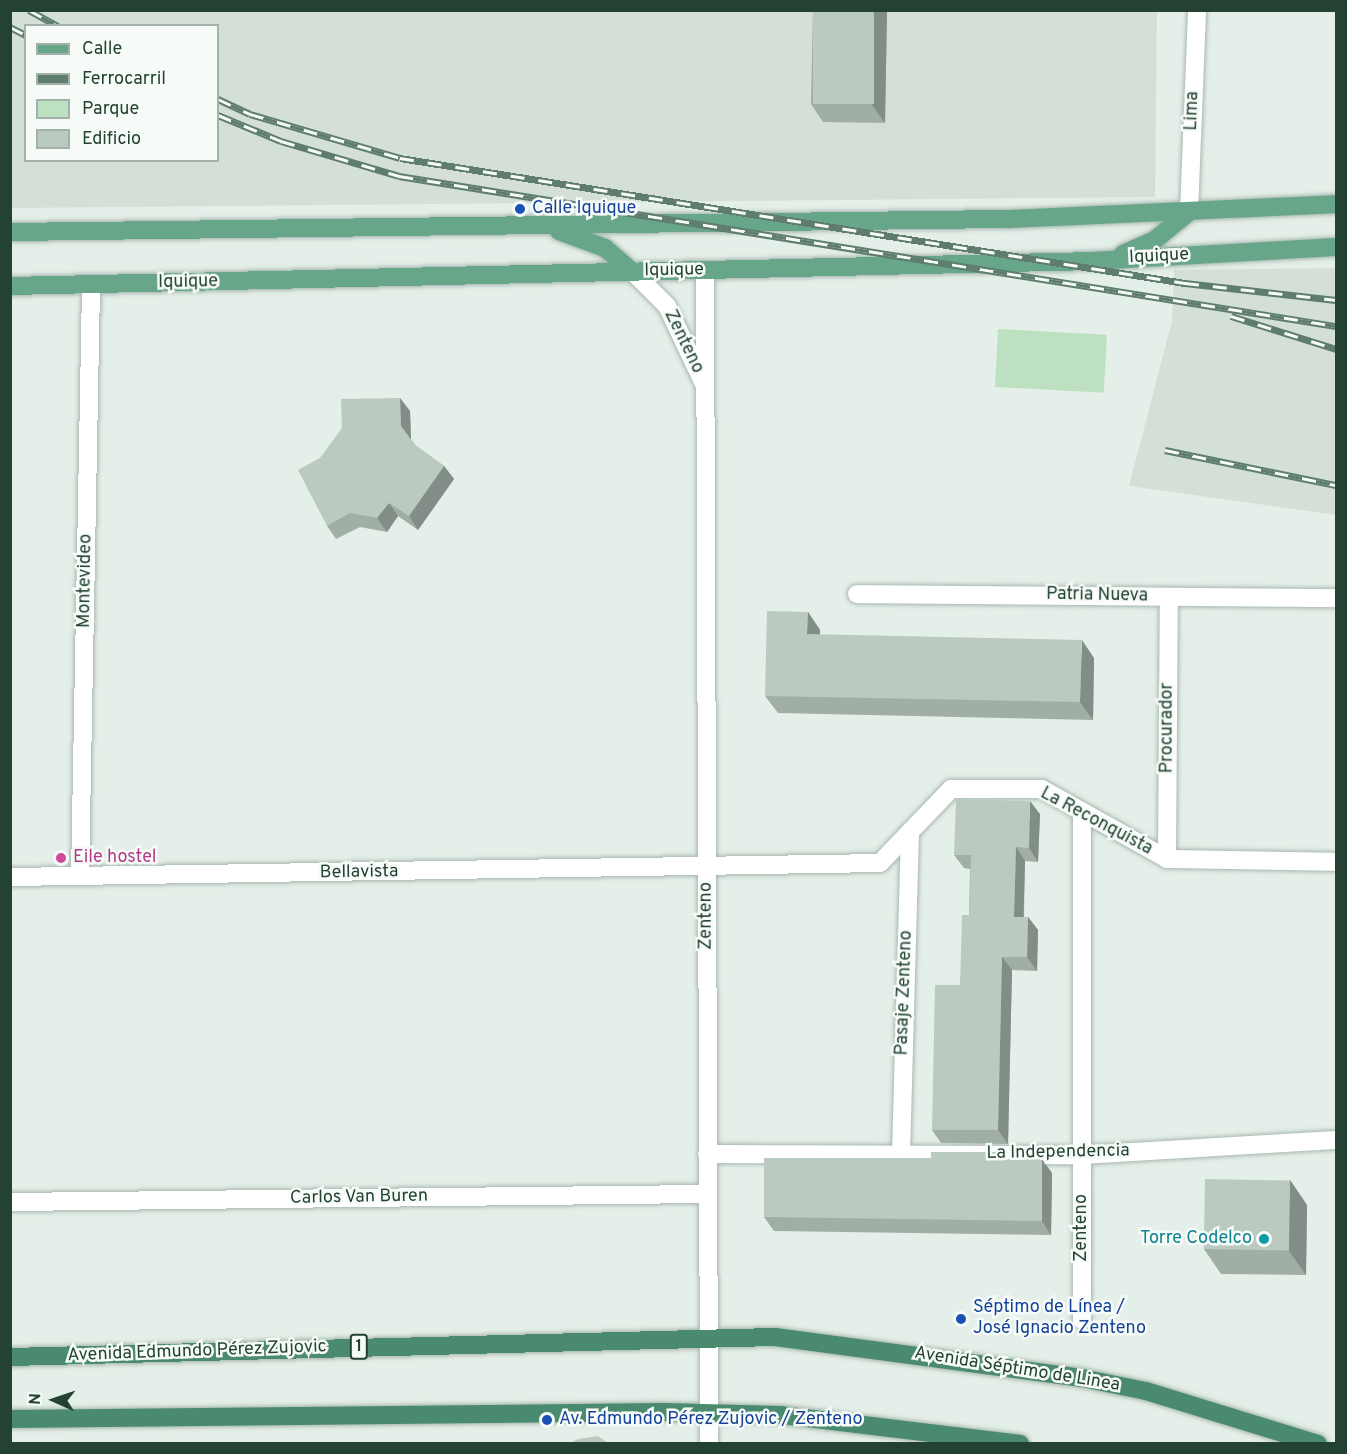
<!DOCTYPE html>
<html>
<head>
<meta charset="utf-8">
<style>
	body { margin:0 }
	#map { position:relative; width:1347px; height:1454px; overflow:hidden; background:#e5efe9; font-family:Overpass,sans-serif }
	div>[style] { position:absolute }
	.built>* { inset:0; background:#d3dfd7 }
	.green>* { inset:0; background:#bde1c0; transform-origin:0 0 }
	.roads { filter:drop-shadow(0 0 2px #a7b8af) drop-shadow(0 0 2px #a7b8af) }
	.minor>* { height:18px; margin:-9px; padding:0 9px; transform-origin:9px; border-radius:9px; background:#fff }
	.primary>* { height:18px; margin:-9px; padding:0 9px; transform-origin:9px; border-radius:9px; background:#68a689 }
	.trunk>* { height:18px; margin:-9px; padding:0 9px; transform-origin:9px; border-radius:9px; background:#4a8b6f }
	.rail>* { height:7px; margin-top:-3.5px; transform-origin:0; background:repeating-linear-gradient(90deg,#f6fbf8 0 14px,#5e7d6e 0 28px); box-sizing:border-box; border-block:2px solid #5e7d6e }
	.wall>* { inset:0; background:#a0aea6 }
	.shaded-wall>* { inset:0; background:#828d87 }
	.building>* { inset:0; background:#bacac1; transform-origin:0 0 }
	.dots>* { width:16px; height:16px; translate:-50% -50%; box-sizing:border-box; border:3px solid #f6fbf8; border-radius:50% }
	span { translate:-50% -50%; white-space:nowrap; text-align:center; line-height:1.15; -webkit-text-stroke:5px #f6fbf8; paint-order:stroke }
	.shield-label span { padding:2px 4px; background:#f6fbf8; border:2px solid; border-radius:4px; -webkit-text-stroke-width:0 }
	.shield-label { font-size:16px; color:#234233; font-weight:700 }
	.street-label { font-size:18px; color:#234233 }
	.transit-label { font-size:18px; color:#164399 }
	.left { translate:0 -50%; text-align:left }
	.hotel-label { font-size:18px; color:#b23c85 }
	.culture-label { font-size:18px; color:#0d838f }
	.right { translate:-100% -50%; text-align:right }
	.frame { position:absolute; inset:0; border:12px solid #234233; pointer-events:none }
	.legend { position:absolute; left:24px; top:24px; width:195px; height:138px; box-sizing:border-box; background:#f6fbf8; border:2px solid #a2b1a9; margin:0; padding:8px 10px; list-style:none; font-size:18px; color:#234233 }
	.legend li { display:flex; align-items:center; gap:12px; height:30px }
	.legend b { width:30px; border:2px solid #a2b1a9 }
	.north { position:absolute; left:24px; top:1370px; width:60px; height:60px; -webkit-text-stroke:4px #f6fbf8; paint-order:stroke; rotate:273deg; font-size:16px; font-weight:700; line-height:24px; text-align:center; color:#234233 }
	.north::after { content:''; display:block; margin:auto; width:21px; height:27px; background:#234233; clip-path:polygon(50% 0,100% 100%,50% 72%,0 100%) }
</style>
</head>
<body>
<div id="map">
	<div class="built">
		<div style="clip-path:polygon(evenodd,10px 11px,1157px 11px,1155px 197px,11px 208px,10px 11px,26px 26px,218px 26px,218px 160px,26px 160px,26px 26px)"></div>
		<div style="clip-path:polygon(1336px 268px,1336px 515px,1129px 486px,1172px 321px,1174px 270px)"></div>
	</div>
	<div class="green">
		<div style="left:998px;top:329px;width:109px;height:58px;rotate:3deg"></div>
	</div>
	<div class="roads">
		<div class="minor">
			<div style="left:1189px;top:212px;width:202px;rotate:-87.7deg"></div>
			<div style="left:705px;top:270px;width:1174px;rotate:89.8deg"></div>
			<div style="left:633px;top:272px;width:48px;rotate:45deg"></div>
			<div style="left:667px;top:306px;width:86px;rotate:64.6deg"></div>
			<div style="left:857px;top:594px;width:479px;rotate:0.5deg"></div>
			<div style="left:1167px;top:859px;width:262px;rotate:-89.6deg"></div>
			<div style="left:80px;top:876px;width:591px;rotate:-88.93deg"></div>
			<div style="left:10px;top:877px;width:870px;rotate:-0.92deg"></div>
			<div style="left:880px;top:863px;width:103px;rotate:-46.2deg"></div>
			<div style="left:951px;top:789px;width:91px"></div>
			<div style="left:1042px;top:789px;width:143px;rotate:29.2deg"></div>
			<div style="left:1167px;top:859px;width:169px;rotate:1deg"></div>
			<div style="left:707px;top:1154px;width:375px;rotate:0.2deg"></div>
			<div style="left:1082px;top:1155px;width:254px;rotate:-3.4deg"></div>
			<div style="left:901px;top:1154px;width:322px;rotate:-88.4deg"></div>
			<div style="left:10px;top:1202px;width:697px;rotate:-0.66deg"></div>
			<div style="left:1082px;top:1320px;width:508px;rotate:-90deg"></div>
		</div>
		<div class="primary">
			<div style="left:559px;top:231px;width:49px;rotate:20.3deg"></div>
			<div style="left:605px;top:248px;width:37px;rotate:41deg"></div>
			<div style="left:10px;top:232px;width:998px;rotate:-0.75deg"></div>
			<div style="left:1008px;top:219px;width:328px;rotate:-2.6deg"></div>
			<div style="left:1123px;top:254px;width:36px;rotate:-24deg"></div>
			<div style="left:1156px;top:239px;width:43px;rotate:-39.3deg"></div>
			<div style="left:10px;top:286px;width:1082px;rotate:-1.32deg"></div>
			<div style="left:1092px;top:261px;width:244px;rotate:-3.3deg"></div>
		</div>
		<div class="trunk">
			<div style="left:10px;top:1357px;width:765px;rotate:-1.5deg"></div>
			<div style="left:775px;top:1337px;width:310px;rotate:7.6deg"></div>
			<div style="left:1082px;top:1378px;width:65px;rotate:11.5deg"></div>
			<div style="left:1146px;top:1391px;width:180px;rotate:17.1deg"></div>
			<div style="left:10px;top:1419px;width:653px;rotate:-0.61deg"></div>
			<div style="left:663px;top:1412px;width:118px;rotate:1.5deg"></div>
			<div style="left:781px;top:1415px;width:241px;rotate:6.9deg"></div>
		</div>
	</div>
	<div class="rail">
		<div style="left:29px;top:10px;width:33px;rotate:29deg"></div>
		<div style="left:10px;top:27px;width:18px;rotate:27deg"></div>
		<div style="left:218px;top:99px;width:35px;rotate:25deg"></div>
		<div style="left:250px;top:114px;width:156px;rotate:16.3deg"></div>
		<div style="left:400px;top:158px;width:795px;rotate:9.05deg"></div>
		<div style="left:1185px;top:283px;width:152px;rotate:6.4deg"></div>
		<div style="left:218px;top:115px;width:68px;rotate:22.4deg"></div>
		<div style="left:281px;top:141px;width:123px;rotate:16.5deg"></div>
		<div style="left:399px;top:176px;width:949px;rotate:9.1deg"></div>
		<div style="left:1231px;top:316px;width:110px;rotate:17.4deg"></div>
		<div style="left:1165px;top:450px;width:175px;rotate:11.6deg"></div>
	</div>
	<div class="wall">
		<div style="clip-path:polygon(813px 10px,887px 10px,885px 123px,823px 122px,811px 104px)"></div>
		<div style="clip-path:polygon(400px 398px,410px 411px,411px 439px,415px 445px,444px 466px,454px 479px,418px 530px,398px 516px,387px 532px,360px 527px,336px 539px,327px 526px,320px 458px)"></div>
		<div style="clip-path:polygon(808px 612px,820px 630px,820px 635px,1094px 658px,1093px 720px,778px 713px,765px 696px)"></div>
		<div style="clip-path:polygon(1040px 814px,1038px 862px,1025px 861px,1024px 917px,1028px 917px,1038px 930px,1037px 971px,1012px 970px,1008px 1144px,941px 1143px,932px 1130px,960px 985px,969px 915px,970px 869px,964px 868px,954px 855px)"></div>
		<div style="clip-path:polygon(931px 1158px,1002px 1159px,1052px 1173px,1051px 1235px,774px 1231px,764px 1217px)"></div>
		<div style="clip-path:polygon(1290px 1180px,1307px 1205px,1306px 1275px,1221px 1274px,1204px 1249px)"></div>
	</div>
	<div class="shaded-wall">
		<div style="clip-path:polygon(874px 10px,887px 10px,885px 123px,872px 105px)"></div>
		<div style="clip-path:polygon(400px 398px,410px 411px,411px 440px,401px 426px)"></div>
		<div style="clip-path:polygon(444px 466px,454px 479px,418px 530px,409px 516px)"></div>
		<div style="clip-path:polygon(389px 503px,398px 516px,387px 532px,377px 518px)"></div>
		<div style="clip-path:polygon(808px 612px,820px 630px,820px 652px,807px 634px)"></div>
		<div style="clip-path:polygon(1082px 640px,1094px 658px,1093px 720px,1080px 702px)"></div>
		<div style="clip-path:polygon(1030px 801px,1040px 814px,1038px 862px,1029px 848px)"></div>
		<div style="clip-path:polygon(1016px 847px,1025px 861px,1023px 930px,1014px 917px)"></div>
		<div style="clip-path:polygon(1028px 917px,1038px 930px,1037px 971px,1027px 957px)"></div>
		<div style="clip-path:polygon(1002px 957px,1012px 970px,1008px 1144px,998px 1130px)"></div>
		<div style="clip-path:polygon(1042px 1159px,1052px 1173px,1051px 1235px,1042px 1221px)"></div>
		<div style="clip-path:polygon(1290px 1180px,1307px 1205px,1306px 1275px,1289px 1251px)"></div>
	</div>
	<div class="building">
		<div style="left:813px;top:10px;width:61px;height:94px"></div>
		<div style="clip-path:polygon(400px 398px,401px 426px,415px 445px,444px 466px,409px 516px,389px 503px,377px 518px,350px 513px,327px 526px,298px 470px,320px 458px,342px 428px,341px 399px)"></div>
		<div style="clip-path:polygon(767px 611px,808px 612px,807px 634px,1082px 640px,1080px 702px,765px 696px)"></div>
		<div style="clip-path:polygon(956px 799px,1030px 801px,1029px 848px,1016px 847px,1014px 917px,1028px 917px,1027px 957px,1002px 957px,998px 1130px,932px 1130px,935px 985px,960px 985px,962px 915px,969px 915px,971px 855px,954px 855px)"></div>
		<div style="clip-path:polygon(931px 1152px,998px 1152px,997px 1159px,1042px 1159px,1042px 1221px,764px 1217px,764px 1158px,931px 1158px)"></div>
		<div style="left:1205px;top:1179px;width:85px;height:70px;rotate:1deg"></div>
		<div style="clip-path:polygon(598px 1436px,608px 1443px,571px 1443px,578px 1439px)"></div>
	</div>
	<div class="dots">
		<div style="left:520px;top:209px;background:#1a4fb4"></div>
		<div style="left:61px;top:858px;background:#d1479c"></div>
		<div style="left:1264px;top:1239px;background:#0f9aa8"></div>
		<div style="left:961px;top:1319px;background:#1a4fb4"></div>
		<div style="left:547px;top:1420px;background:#1a4fb4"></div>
	</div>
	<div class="shield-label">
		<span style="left:359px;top:1347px">1</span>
	</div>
	<div class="street-label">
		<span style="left:1193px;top:111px;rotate:-88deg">Lima</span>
		<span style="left:1159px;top:257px;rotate:-3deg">Iquique</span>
		<span style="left:674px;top:271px;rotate:-1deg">Iquique</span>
		<span style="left:188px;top:283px;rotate:-1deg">Iquique</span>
		<span style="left:683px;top:342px;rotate:64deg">Zenteno</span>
		<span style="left:86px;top:581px;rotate:-89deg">Montevideo</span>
		<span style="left:1097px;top:596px;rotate:1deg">Patria Nueva</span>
		<span style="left:1168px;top:728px;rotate:-90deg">Procurador</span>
		<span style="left:1096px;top:822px;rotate:28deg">La Reconquista</span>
		<span style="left:359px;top:873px;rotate:-1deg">Bellavista</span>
		<span style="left:707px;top:916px;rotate:-90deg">Zenteno</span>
		<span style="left:905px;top:993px;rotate:-88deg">Pasaje Zenteno</span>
		<span style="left:1058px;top:1153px;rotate:-1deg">La Independencia</span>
		<span style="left:359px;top:1198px;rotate:-1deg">Carlos Van Buren</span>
		<span style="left:1082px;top:1228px;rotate:-90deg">Zenteno</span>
		<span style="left:197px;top:1352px;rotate:-2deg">Avenida Edmundo Pérez Zujovic</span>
		<span style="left:1017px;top:1370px;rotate:9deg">Avenida Séptimo de Linea</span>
	</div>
	<div class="transit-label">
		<span class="left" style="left:532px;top:209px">Calle Iquique</span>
		<span class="left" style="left:973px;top:1319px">Séptimo de Línea /<br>José Ignacio Zenteno</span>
		<span class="left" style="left:559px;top:1420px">Av. Edmundo Pérez Zujovic / Zenteno</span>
	</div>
	<div class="hotel-label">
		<span class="left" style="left:73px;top:858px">Eile hostel</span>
	</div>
	<div class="culture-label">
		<span class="right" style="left:1252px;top:1239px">Torre Codelco</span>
	</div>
	<div class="frame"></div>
	<ul class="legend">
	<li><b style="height:8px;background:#68a689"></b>Calle</li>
	<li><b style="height:8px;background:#5e7d6e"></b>Ferrocarril</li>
	<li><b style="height:16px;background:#bde1c0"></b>Parque</li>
	<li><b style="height:16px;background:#bacac1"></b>Edificio</li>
	</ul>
	<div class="north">N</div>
</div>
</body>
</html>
